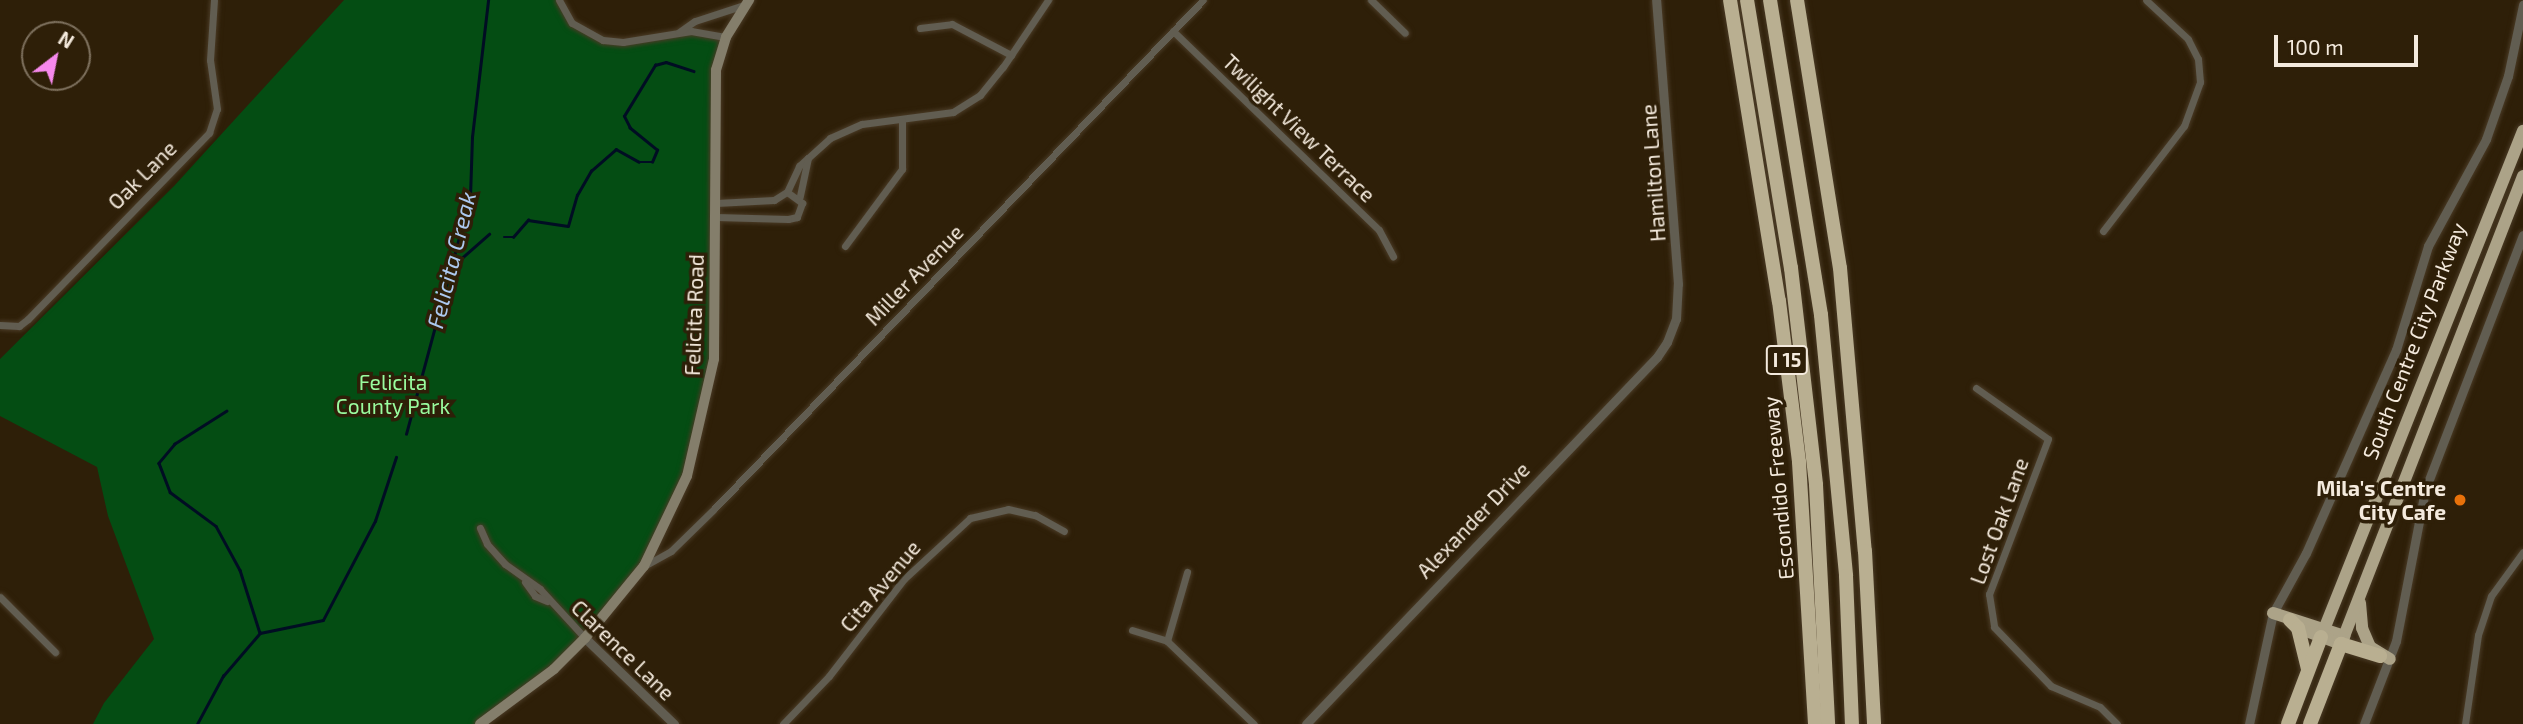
<!DOCTYPE html>
<html>
<head>
<meta charset="utf-8">
<style>
	body { margin:0 }
	#map { position:relative; width:2523px; height:724px; overflow:hidden; background:#2e1f08; font-family:"Exo 2",sans-serif }
	div>[style] { position:absolute }
	.green>* { inset:0; background:#044d13 }
	.stream>* { height:2.5px; margin:-1.25px; padding:0 1.25px; transform-origin:1.25px; border-radius:1.25px; background:#010d23 }
	.roads { filter:drop-shadow(0 0 2px #4a3b26) drop-shadow(0 0 2px #4a3b26) }
	.minor>* { height:7px; margin:-3.5px; padding:0 3.5px; transform-origin:3.5px; border-radius:3.5px; background:#615d51 }
	.tertiary>* { height:9px; margin:-4.5px; padding:0 4.5px; transform-origin:4.5px; border-radius:4.5px; background:#615d51 }
	.secondary>* { height:10px; margin:-5px; padding:0 5px; transform-origin:5px; border-radius:5px; background:#847e6b }
	.trunk>* { height:12px; margin:-6px; padding:0 6px; transform-origin:6px; border-radius:6px; background:#aca388 }
	.motorway>* { height:14px; margin:-7px; padding:0 7px; transform-origin:7px; border-radius:7px; background:#b9af91 }
	.dots>* { width:19px; height:19px; translate:-50% -50%; box-sizing:border-box; border:4px solid #2e1f08; border-radius:50% }
	span { translate:-50% -50%; white-space:nowrap; text-align:center; line-height:1.15; -webkit-text-stroke:7px #2e1f08; paint-order:stroke }
	.shield-label span { padding:2px 5px; background:#2e1f08; border:2px solid; border-radius:5px; -webkit-text-stroke-width:0 }
	.shield-label { font-size:19px; color:#f4eadd; font-weight:700 }
	.street-label { font-size:21px; color:#f4eadd }
	.park-label { font-size:21px; color:#99fb9e }
	.poi-label { font-size:21px; color:#f4eadd; font-weight:700 }
	.right { translate:-100% -50%; text-align:right }
	.water-label { font-size:23px; color:#acc9ef; font-style:italic }
	.north { position:absolute; left:21px; top:21px; width:70px; height:70px; box-sizing:border-box; background:#2e1f08; border:2px solid #7d705d; border-radius:50%; rotate:32deg; font-size:19px; font-weight:700; line-height:28px; text-align:center; color:#f4eadd }
	.north::after { content:''; display:block; margin:auto; width:24px; height:32px; background:#f689ed; clip-path:polygon(50% 0,100% 100%,50% 72%,0 100%) }
	.scale { position:absolute; left:2274px; top:35px; width:144px; height:32px; box-sizing:border-box; border:4px solid #f4eadd; border-top:0; padding-left:9px; font-size:21px; line-height:24px; white-space:nowrap; color:#f4eadd; -webkit-text-stroke:5px #2e1f08; paint-order:stroke }
</style>
</head>
<body>
<div id="map">
	<div class="green">
		<div style="clip-path:polygon(344px 0,559px 0,572px 23px,616px 42px,678px 32px,726px 37px,720px 53px,716px 328px,693px 457px,654px 549px,585px 638px,480px 724px,93px 724px,104px 703px,154px 639px,108px 516px,97px 467px,0 416px,0 359px,174px 186px)"></div>
	</div>
	<div class="stream">
		<div style="left:504px;top:237px;width:9px"></div>
		<div style="left:513px;top:237px;width:23px;rotate:-49deg"></div>
		<div style="left:528px;top:220px;width:40px;rotate:8.5deg"></div>
		<div style="left:568px;top:226px;width:32px;rotate:-74deg"></div>
		<div style="left:577px;top:195px;width:28px;rotate:-60deg"></div>
		<div style="left:591px;top:171px;width:33px;rotate:-41deg"></div>
		<div style="left:616px;top:149px;width:26px;rotate:29deg"></div>
		<div style="left:639px;top:162px;width:13px"></div>
		<div style="left:652px;top:162px;width:13px;rotate:-67deg"></div>
		<div style="left:657px;top:150px;width:35px;rotate:-141deg"></div>
		<div style="left:630px;top:128px;width:13px;rotate:-117deg"></div>
		<div style="left:624px;top:116px;width:60px;rotate:-58.7deg"></div>
		<div style="left:655px;top:65px;width:11px;rotate:-15deg"></div>
		<div style="left:666px;top:62px;width:29px;rotate:18deg"></div>
		<div style="left:447px;top:271px;width:56px;rotate:-41.4deg"></div>
		<div style="left:227px;top:411px;width:62px;rotate:147.6deg"></div>
		<div style="left:175px;top:444px;width:25px;rotate:130deg"></div>
		<div style="left:159px;top:463px;width:31px;rotate:69deg"></div>
		<div style="left:170px;top:492px;width:57px;rotate:36.5deg"></div>
		<div style="left:216px;top:526px;width:50px;rotate:61.4deg"></div>
		<div style="left:240px;top:570px;width:66px;rotate:72.4deg"></div>
		<div style="left:406px;top:434px;width:245px;rotate:-74.9deg"></div>
		<div style="left:470px;top:197px;width:60px;rotate:-88.1deg"></div>
		<div style="left:472px;top:137px;width:138px;rotate:-83.3deg"></div>
		<div style="left:197px;top:724px;width:55px;rotate:-61.6deg"></div>
		<div style="left:223px;top:676px;width:57px;rotate:-49.3deg"></div>
		<div style="left:260px;top:633px;width:64px;rotate:-11.7deg"></div>
		<div style="left:323px;top:620px;width:112px;rotate:-62.3deg"></div>
		<div style="left:375px;top:521px;width:67px;rotate:-71.8deg"></div>
	</div>
	<div class="roads">
		<div class="minor">
			<div style="left:559px;top:0;width:26px;rotate:61deg"></div>
			<div style="left:572px;top:23px;width:35px;rotate:29deg"></div>
			<div style="left:603px;top:40px;width:20px;rotate:6deg"></div>
			<div style="left:623px;top:42px;width:69px;rotate:-9.2deg"></div>
			<div style="left:691px;top:31px;width:36px;rotate:10deg"></div>
			<div style="left:1371px;top:0;width:47px;rotate:44.1deg"></div>
			<div style="left:920px;top:28px;width:32px;rotate:-7deg"></div>
			<div style="left:952px;top:24px;width:67px;rotate:27.7deg"></div>
			<div style="left:1173px;top:31px;width:286px;rotate:44deg"></div>
			<div style="left:1379px;top:230px;width:30px;rotate:62deg"></div>
			<div style="left:679px;top:32px;width:19px;rotate:-35deg"></div>
			<div style="left:695px;top:21px;width:52px;rotate:-18.1deg"></div>
			<div style="left:808px;top:158px;width:30px;rotate:-42deg"></div>
			<div style="left:830px;top:138px;width:35px;rotate:-24deg"></div>
			<div style="left:862px;top:124px;width:92px;rotate:-7.5deg"></div>
			<div style="left:953px;top:112px;width:32px;rotate:-32deg"></div>
			<div style="left:980px;top:95px;width:36px;rotate:-51deg"></div>
			<div style="left:1003px;top:67px;width:81px;rotate:-56.1deg"></div>
			<div style="left:787px;top:192px;width:29px;rotate:-65deg"></div>
			<div style="left:799px;top:166px;width:12px;rotate:-42deg"></div>
			<div style="left:808px;top:158px;width:40px;rotate:102deg"></div>
			<div style="left:716px;top:203px;width:58px;rotate:-3deg"></div>
			<div style="left:774px;top:200px;width:15px;rotate:-32deg"></div>
			<div style="left:787px;top:192px;width:19px;rotate:36deg"></div>
			<div style="left:802px;top:203px;width:15px;rotate:110deg"></div>
			<div style="left:797px;top:217px;width:9px;rotate:167deg"></div>
			<div style="left:788px;top:219px;width:72px;rotate:-178.4deg"></div>
			<div style="left:2103px;top:231px;width:133px;rotate:-52.4deg"></div>
			<div style="left:2184px;top:126px;width:47px;rotate:-70deg"></div>
			<div style="left:2200px;top:82px;width:23px;rotate:-95deg"></div>
			<div style="left:2198px;top:59px;width:22px;rotate:-117deg"></div>
			<div style="left:2188px;top:39px;width:57px;rotate:-137.1deg"></div>
			<div style="left:845px;top:246px;width:96px;rotate:-53.5deg"></div>
			<div style="left:902px;top:169px;width:48px;rotate:-90deg"></div>
			<div style="left:0;top:325px;width:19px;rotate:3deg"></div>
			<div style="left:19px;top:326px;width:11px;rotate:-38deg"></div>
			<div style="left:28px;top:319px;width:260px;rotate:-45.8deg"></div>
			<div style="left:209px;top:133px;width:25px;rotate:-72deg"></div>
			<div style="left:217px;top:109px;width:49px;rotate:-98.1deg"></div>
			<div style="left:210px;top:60px;width:60px;rotate:-86.2deg"></div>
			<div style="left:1976px;top:388px;width:88px;rotate:35.3deg"></div>
			<div style="left:2048px;top:439px;width:166px;rotate:110.8deg"></div>
			<div style="left:1989px;top:594px;width:33px;rotate:81deg"></div>
			<div style="left:1994px;top:627px;width:82px;rotate:46deg"></div>
			<div style="left:2051px;top:686px;width:53px;rotate:23.2deg"></div>
			<div style="left:2100px;top:707px;width:24px;rotate:45deg"></div>
			<div style="left:480px;top:528px;width:17px;rotate:66deg"></div>
			<div style="left:487px;top:544px;width:27px;rotate:48deg"></div>
			<div style="left:505px;top:564px;width:43px;rotate:35.5deg"></div>
			<div style="left:540px;top:589px;width:67px;rotate:47.4deg"></div>
			<div style="left:644px;top:566px;width:31px;rotate:-29deg"></div>
			<div style="left:671px;top:551px;width:59px;rotate:-44.3deg"></div>
			<div style="left:713px;top:510px;width:707px;rotate:-46.15deg"></div>
			<div style="left:525px;top:582px;width:17px;rotate:54deg"></div>
			<div style="left:535px;top:596px;width:13px;rotate:23deg"></div>
			<div style="left:0;top:597px;width:78px;rotate:45deg"></div>
			<div style="left:1132px;top:630px;width:37px;rotate:17deg"></div>
			<div style="left:1167px;top:641px;width:120px;rotate:43.7deg"></div>
			<div style="left:1167px;top:641px;width:72px;rotate:-73.8deg"></div>
			<div style="left:783px;top:724px;width:66px;rotate:-46.2deg"></div>
			<div style="left:829px;top:676px;width:123px;rotate:-52.3deg"></div>
			<div style="left:904px;top:579px;width:90px;rotate:-42.7deg"></div>
			<div style="left:970px;top:518px;width:39px;rotate:-13deg"></div>
			<div style="left:1008px;top:509px;width:28px;rotate:13deg"></div>
			<div style="left:1035px;top:515px;width:33px;rotate:29deg"></div>
			<div style="left:2465px;top:724px;width:90px;rotate:-81.7deg"></div>
			<div style="left:2478px;top:635px;width:41px;rotate:-71.6deg"></div>
			<div style="left:2491px;top:596px;width:54px;rotate:-54deg"></div>
		</div>
		<div class="tertiary">
			<div style="left:585px;top:638px;width:124px;rotate:44deg"></div>
			<div style="left:1306px;top:724px;width:508px;rotate:-46.28deg"></div>
			<div style="left:1657px;top:357px;width:18px;rotate:-56deg"></div>
			<div style="left:1667px;top:342px;width:25px;rotate:-69deg"></div>
			<div style="left:1676px;top:319px;width:35px;rotate:-87deg"></div>
			<div style="left:1678px;top:284px;width:285px;rotate:-94.4deg"></div>
			<div style="left:2249px;top:724px;width:114px;rotate:-77.8deg"></div>
			<div style="left:2273px;top:613px;width:68px;rotate:-61.2deg"></div>
			<div style="left:2306px;top:553px;width:222px;rotate:-66.1deg"></div>
			<div style="left:2396px;top:350px;width:109px;rotate:-72.9deg"></div>
			<div style="left:2428px;top:246px;width:122px;rotate:-61.5deg"></div>
			<div style="left:2486px;top:139px;width:67px;rotate:-70.8deg"></div>
			<div style="left:2508px;top:76px;width:73px;rotate:-78.1deg"></div>
			<div style="left:2364px;top:724px;width:89px;rotate:-68.9deg"></div>
			<div style="left:2396px;top:641px;width:154px;rotate:-79.1deg"></div>
			<div style="left:2425px;top:490px;width:273px;rotate:-69deg"></div>
		</div>
		<div class="secondary">
			<div style="left:480px;top:724px;width:92px;rotate:-36.6deg"></div>
			<div style="left:554px;top:669px;width:44px;rotate:-45deg"></div>
			<div style="left:585px;top:638px;width:93px;rotate:-50.7deg"></div>
			<div style="left:644px;top:566px;width:100px;rotate:-64.5deg"></div>
			<div style="left:687px;top:476px;width:120px;rotate:-77deg"></div>
			<div style="left:714px;top:359px;width:289px;rotate:-89.6deg"></div>
			<div style="left:716px;top:70px;width:34px;rotate:-73deg"></div>
			<div style="left:726px;top:37px;width:44px;rotate:-58.1deg"></div>
		</div>
		<div class="trunk">
			<div style="left:2360px;top:603px;width:25px;rotate:85deg"></div>
			<div style="left:2362px;top:628px;width:21px;rotate:67deg"></div>
			<div style="left:2370px;top:647px;width:23px;rotate:31deg"></div>
			<div style="left:2273px;top:613px;width:75px;rotate:17.9deg"></div>
			<div style="left:2298px;top:628px;width:46px;rotate:20.4deg"></div>
			<div style="left:2341px;top:644px;width:502px;rotate:-68.75deg"></div>
			<div style="left:2321px;top:637px;width:545px;rotate:-68.24deg"></div>
		</div>
		<div class="motorway">
			<div style="left:1730px;top:0;width:305px;rotate:80.8deg"></div>
			<div style="left:1779px;top:301px;width:162px;rotate:82.9deg"></div>
			<div style="left:1799px;top:462px;width:262px;rotate:86.5deg"></div>
			<div style="left:1747px;top:0;width:272px;rotate:80.7deg"></div>
			<div style="left:1791px;top:268px;width:218px;rotate:83.4deg"></div>
			<div style="left:1816px;top:485px;width:239px;rotate:87.1deg"></div>
			<div style="left:1770px;top:0;width:319px;rotate:80.8deg"></div>
			<div style="left:1821px;top:315px;width:262px;rotate:84.5deg"></div>
			<div style="left:1846px;top:576px;width:148px;rotate:87.7deg"></div>
			<div style="left:1797px;top:0;width:271px;rotate:80.9deg"></div>
			<div style="left:1840px;top:268px;width:284px;rotate:85deg"></div>
			<div style="left:1865px;top:551px;width:173px;rotate:87deg"></div>
			<div style="left:2290px;top:620px;width:11px;rotate:45deg"></div>
			<div style="left:2298px;top:628px;width:42px;rotate:76.3deg"></div>
			<div style="left:2288px;top:724px;width:93px;rotate:-69.2deg"></div>
			<div style="left:2310px;top:724px;width:86px;rotate:-68.8deg"></div>
			<div style="left:2341px;top:644px;width:41px;rotate:17.1deg"></div>
		</div>
	</div>
	<div class="dots">
		<div style="left:2460px;top:500px;background:#e8710a"></div>
	</div>
	<div class="shield-label">
		<span style="left:1787px;top:360px">I 15</span>
	</div>
	<div class="street-label">
		<span style="left:1299px;top:128px;rotate:44deg">Twilight View Terrace</span>
		<span style="left:1653px;top:173px;rotate:-94deg">Hamilton Lane</span>
		<span style="left:142px;top:175px;rotate:-45deg">Oak Lane</span>
		<span style="left:914px;top:275px;rotate:-46deg">Miller Avenue</span>
		<span style="left:694px;top:315px;rotate:-88deg">Felicita Road</span>
		<span style="left:2414px;top:341px;rotate:-69deg">South Centre City Parkway</span>
		<span style="left:1778px;top:488px;rotate:-95deg">Escondido Freeway</span>
		<span style="left:1473px;top:520px;rotate:-46deg">Alexander Drive</span>
		<span style="left:1999px;top:521px;rotate:-70deg">Lost Oak Lane</span>
		<span style="left:880px;top:586px;rotate:-50deg">Cita Avenue</span>
		<span style="left:623px;top:650px;rotate:44deg">Clarence Lane</span>
	</div>
	<div class="park-label">
		<span style="left:393px;top:394px">Felicita<br>County Park</span>
	</div>
	<div class="poi-label">
		<span class="right" style="left:2446px;top:500px">Mila's Centre<br>City Cafe</span>
	</div>
	<div class="water-label">
		<span style="left:451px;top:260px;rotate:-76deg">Felicita Creak</span>
	</div>
	<div class="north">N</div>
	<div class="scale">100 m</div>
</div>
</body>
</html>
